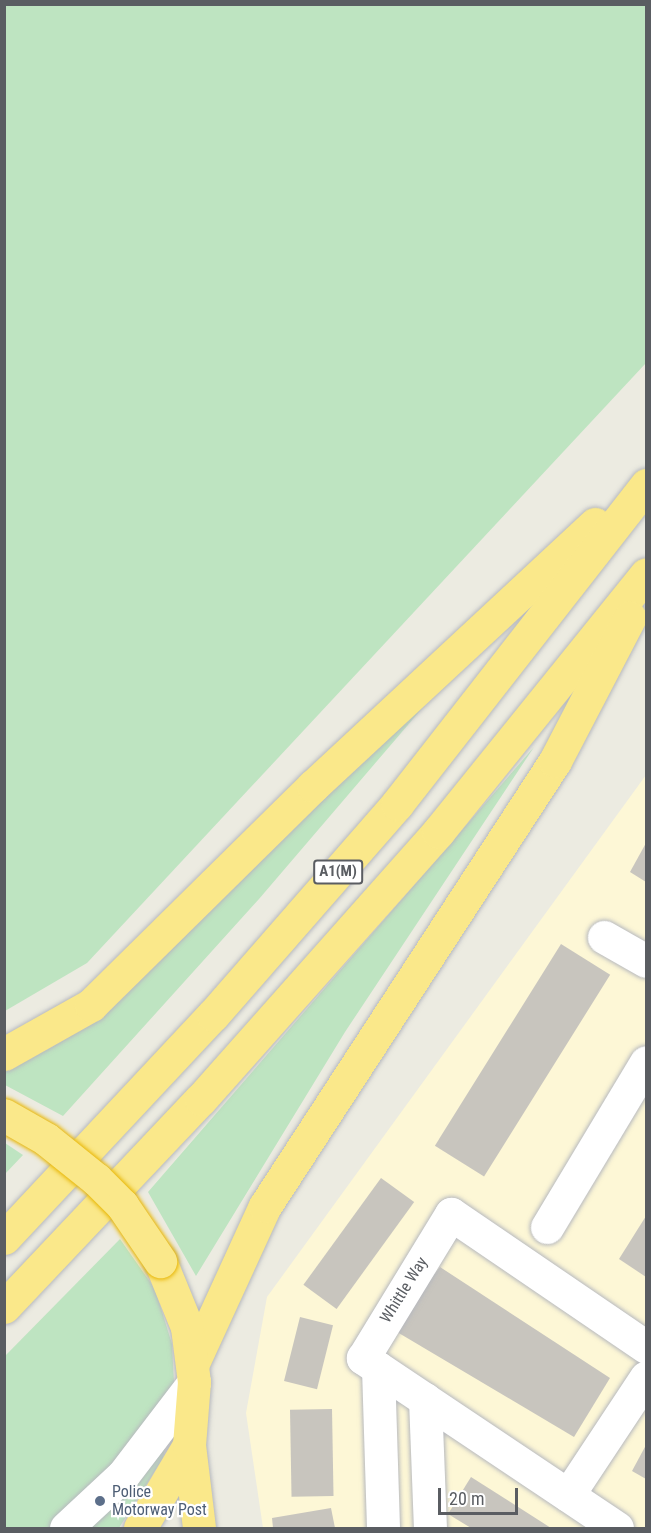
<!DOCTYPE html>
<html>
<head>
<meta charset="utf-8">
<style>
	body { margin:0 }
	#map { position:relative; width:651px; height:1533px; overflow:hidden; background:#ecebe1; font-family:"Roboto Condensed",sans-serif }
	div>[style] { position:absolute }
	.commercial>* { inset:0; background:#fdf7d6 }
	.green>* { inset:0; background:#bee4c1 }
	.building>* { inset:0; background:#c8c5be; transform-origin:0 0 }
	.roads { filter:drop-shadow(0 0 2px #b7b9be) drop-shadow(0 0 2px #b7b9be) }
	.minor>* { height:33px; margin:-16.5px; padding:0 16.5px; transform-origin:16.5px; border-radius:16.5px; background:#fff }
	.highway>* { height:33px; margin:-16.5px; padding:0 16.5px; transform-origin:16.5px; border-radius:16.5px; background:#fae88a }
	.bridges { filter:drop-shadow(0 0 2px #e8b605) drop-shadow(0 0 2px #e8b605) }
	.highway-bridge>* { height:33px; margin:-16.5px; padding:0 16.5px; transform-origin:16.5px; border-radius:16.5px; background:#fae88a }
	.dots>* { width:16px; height:16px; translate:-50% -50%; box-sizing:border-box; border:3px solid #fff; border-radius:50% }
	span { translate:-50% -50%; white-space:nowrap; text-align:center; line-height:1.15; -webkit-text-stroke:4.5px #fff; paint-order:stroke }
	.shield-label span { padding:2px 4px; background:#fff; border:2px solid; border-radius:4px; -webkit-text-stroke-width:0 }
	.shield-label { font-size:15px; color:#5a5d62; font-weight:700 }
	.street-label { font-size:16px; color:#5a5d62 }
	.service-label { font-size:16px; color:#4e5e75 }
	.left { translate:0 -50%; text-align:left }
	.frame { position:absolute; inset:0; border:6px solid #5a5d62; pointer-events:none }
	.scale { position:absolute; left:438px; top:1488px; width:80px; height:27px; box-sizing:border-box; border:3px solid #5a5d62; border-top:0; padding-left:8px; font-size:18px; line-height:21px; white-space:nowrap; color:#5a5d62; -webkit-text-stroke:4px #fff; paint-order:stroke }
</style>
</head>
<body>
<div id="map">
	<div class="commercial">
		<div style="clip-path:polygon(646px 775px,646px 1528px,263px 1528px,246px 1413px,267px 1297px)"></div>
	</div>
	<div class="green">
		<div style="clip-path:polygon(4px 5px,646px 5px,646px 363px,87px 963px,5px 1011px)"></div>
		<div style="clip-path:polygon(478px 643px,259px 899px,63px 1116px,5px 1085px,5px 1070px,52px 1047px,86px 1022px)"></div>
		<div style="clip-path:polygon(534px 747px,345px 1032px,196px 1276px,148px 1192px)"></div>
		<div style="clip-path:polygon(5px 1143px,23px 1155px,5px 1174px)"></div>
		<div style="clip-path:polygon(120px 1239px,155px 1289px,172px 1344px,175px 1402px,163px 1458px,119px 1528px,5px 1528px,5px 1356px)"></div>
	</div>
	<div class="building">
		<div style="clip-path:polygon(646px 843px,646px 882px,630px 872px)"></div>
		<div style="left:561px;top:944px;width:58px;height:238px;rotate:32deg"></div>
		<div style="left:381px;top:1178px;width:41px;height:132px;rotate:36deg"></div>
		<div style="clip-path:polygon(646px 1216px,646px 1277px,619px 1259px)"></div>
		<div style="clip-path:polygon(440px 1267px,610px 1378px,574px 1437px,392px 1329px)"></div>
		<div style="left:300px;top:1317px;width:34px;height:66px;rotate:14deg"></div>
		<div style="left:332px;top:1409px;width:87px;height:42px;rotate:89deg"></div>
		<div style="clip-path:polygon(646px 1445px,646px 1479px,632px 1471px)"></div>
		<div style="clip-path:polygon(471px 1477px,551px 1528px,471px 1528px,448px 1514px)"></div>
		<div style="clip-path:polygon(331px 1508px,335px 1528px,273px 1528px,272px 1518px)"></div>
	</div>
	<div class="roads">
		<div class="minor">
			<div style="left:604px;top:937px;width:48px;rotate:29.7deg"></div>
			<div style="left:547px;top:1227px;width:192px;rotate:-59deg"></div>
			<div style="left:378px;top:1368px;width:160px;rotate:88.2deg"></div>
			<div style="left:425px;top:1399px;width:129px;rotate:87.8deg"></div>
			<div style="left:568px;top:1495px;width:141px;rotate:-56.5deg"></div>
			<div style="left:66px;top:1528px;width:78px;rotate:-42.9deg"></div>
			<div style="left:123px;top:1475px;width:117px;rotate:-52.6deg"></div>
			<div style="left:617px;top:1528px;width:306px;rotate:-146.2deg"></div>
			<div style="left:363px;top:1358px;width:169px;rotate:-58.6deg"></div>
			<div style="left:451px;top:1214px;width:236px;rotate:34.3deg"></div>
		</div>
		<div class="highway">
			<div style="left:4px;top:1054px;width:100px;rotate:-29.4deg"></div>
			<div style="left:91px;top:1005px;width:312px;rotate:-44.6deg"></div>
			<div style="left:313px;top:786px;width:385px;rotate:-42.9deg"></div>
			<div style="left:4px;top:1238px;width:306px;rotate:-46.9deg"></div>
			<div style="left:213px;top:1015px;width:280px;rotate:-48.9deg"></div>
			<div style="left:397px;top:804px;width:405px;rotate:-52deg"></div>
			<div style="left:4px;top:1307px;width:286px;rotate:-46.6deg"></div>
			<div style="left:201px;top:1099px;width:357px;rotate:-48.4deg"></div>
			<div style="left:438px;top:832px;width:331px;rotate:-51.1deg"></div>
			<div style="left:193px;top:1363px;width:173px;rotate:-65.4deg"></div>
			<div style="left:265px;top:1206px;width:531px;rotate:-56.91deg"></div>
			<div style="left:555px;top:761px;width:162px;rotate:-62.5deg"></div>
			<div style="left:189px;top:1445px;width:84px;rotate:83.1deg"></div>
			<div style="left:140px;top:1528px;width:96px;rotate:-59.4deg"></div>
			<div style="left:189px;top:1445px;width:63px;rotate:-85.5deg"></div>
			<div style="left:194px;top:1382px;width:55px;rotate:-97.3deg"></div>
			<div style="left:187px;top:1327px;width:71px;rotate:-112.2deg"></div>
		</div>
	</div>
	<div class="bridges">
		<div class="highway-bridge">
			<div style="left:4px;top:1115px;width:48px;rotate:29.7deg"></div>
			<div style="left:46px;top:1139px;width:64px;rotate:38.7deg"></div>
			<div style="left:96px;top:1179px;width:37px;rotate:45deg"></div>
			<div style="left:122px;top:1205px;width:68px;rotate:55.8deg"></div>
		</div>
	</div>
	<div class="dots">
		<div style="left:100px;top:1501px;background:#5c6f8a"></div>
	</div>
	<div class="shield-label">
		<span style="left:338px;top:872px">A1(M)</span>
	</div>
	<div class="street-label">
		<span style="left:404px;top:1290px;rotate:-58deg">Whittle Way</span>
	</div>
	<div class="service-label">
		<span class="left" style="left:112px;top:1501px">Police<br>Motorway Post</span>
	</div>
	<div class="frame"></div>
	<div class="scale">20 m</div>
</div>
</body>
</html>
